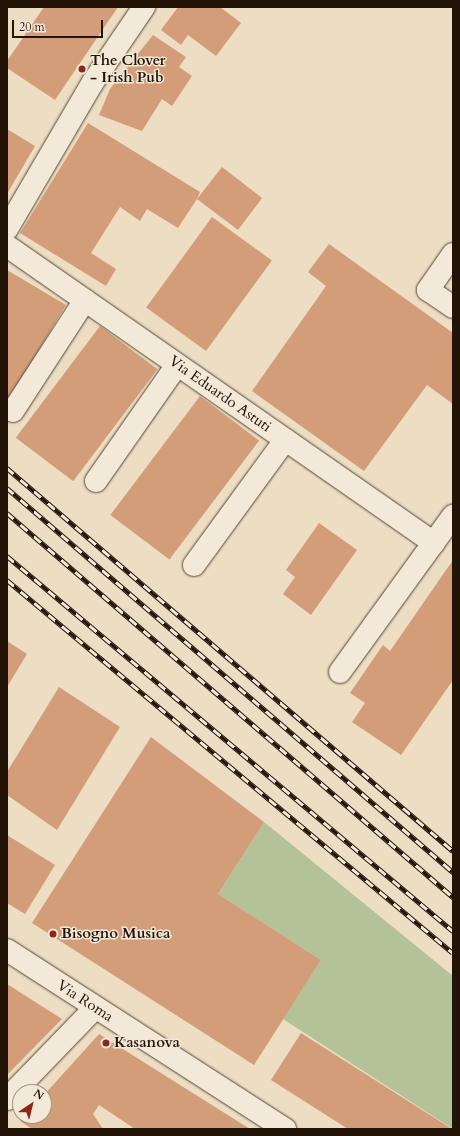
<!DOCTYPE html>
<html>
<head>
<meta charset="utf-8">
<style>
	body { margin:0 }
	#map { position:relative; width:460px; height:1136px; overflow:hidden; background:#ecddc3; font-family:Cardo,serif }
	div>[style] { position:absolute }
	.green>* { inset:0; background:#b3c297 }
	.building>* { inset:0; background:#d49d79; transform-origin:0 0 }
	.roads { filter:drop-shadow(0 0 1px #544636) drop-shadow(0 0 1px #544636) }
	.minor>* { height:22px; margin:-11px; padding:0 11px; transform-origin:11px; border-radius:11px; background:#f3e9d8 }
	.rail>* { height:4.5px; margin-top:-2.25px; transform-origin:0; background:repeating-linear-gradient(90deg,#f3e9d8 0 9px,#221407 0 18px); box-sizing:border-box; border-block:1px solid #221407 }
	.dots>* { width:11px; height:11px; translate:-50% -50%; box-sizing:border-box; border:2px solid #f3e9d8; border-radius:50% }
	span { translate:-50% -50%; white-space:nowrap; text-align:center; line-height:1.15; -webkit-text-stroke:3px #f3e9d8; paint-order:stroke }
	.poi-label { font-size:15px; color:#221407; font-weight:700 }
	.left { translate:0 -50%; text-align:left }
	.street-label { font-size:15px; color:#221407 }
	.frame { position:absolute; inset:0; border:8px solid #221407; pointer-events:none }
	.north { position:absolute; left:12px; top:1084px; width:40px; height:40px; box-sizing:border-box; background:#f3e9d8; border:1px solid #9f9484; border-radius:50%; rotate:35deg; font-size:11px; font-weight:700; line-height:16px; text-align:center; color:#221407 }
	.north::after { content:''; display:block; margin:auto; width:14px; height:18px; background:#8f2418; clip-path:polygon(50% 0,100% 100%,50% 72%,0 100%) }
	.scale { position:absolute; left:12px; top:20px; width:91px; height:18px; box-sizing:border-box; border:2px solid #221407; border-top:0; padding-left:5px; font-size:12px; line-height:14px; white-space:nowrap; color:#221407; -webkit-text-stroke:3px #f3e9d8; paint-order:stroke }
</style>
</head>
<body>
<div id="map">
	<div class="green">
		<div style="clip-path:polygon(264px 822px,453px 976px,453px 1129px,283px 1019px,321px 960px,218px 894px)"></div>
	</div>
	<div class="building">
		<div style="clip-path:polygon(44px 7px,118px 7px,55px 100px,7px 68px,7px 61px)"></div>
		<div style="clip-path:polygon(178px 7px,220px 7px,241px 23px,216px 56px,188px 35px,181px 45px,161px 30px)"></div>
		<div style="clip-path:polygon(153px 35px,186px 57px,179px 67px,192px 76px,172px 106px,162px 99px,142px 131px,99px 115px,110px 89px)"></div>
		<div style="clip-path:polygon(88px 123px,200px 192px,197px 199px,222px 167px,262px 198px,238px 230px,197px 199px,178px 228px,147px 209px,140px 221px,120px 207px,91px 253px,116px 269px,106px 286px,20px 233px)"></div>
		<div style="clip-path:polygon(7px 129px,35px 146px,7px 194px)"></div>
		<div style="left:212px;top:217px;width:74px;height:112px;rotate:36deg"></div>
		<div style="clip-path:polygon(329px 244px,453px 333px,453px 404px,427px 385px,364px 471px,252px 391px,326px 286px,308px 272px)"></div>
		<div style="clip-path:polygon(7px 270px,66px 305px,7px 403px)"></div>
		<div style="left:100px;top:326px;width:72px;height:140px;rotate:37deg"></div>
		<div style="left:200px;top:396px;width:74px;height:149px;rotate:37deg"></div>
		<div style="clip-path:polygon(319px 523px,357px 550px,311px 615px,283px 594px,295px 577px,286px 570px)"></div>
		<div style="clip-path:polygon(453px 560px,453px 680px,401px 755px,352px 722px,365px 703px,350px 693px,383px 645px,390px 651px)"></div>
		<div style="clip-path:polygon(7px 641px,27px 654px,7px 687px)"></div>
		<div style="clip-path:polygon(59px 687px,120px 727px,57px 830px,7px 795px,7px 772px)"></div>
		<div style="clip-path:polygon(151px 737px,264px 822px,218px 894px,321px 960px,254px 1065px,32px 923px)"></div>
		<div style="clip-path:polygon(7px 835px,55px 865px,25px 914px,7px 903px)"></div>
		<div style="clip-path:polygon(7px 984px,62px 1019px,7px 1075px)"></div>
		<div style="clip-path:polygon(301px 1033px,452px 1129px,348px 1129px,271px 1080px)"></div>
		<div style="clip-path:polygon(99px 1034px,250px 1129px,135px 1129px,99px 1105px,93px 1114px,103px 1129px,32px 1129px,20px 1121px,25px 1116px,44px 1116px,44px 1095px)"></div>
	</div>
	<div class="roads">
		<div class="minor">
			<div style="left:7px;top:229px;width:170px;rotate:-59.7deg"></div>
			<div style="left:93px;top:82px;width:91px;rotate:-55.8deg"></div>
			<div style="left:7px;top:246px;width:520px;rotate:34.82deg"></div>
			<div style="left:453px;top:254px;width:44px;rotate:124.8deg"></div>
			<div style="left:428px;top:290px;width:30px;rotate:34deg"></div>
			<div style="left:13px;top:411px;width:132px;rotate:-57deg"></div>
			<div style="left:96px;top:481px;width:141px;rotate:-55.1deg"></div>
			<div style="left:194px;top:565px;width:155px;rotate:-53.9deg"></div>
			<div style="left:340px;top:672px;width:193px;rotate:-54.1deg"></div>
			<div style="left:7px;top:950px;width:331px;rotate:32.8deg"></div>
			<div style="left:7px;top:1099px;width:127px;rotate:-46deg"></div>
		</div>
	</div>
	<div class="rail">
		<div style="left:7px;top:468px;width:588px;rotate:40.65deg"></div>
		<div style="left:7px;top:488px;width:589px;rotate:40.73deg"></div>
		<div style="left:7px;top:513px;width:589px;rotate:40.73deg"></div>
		<div style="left:7px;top:556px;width:583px;rotate:40.06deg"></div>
		<div style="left:7px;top:580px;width:581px;rotate:39.91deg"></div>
	</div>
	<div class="dots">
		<div style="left:82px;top:69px;background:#8f2418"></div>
		<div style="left:53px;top:934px;background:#8f2418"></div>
		<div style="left:106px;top:1043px;background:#8f2418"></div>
	</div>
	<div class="poi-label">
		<span class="left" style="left:90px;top:69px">The Clover<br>- Irish Pub</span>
		<span class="left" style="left:61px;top:934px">Bisogno Musica</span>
		<span class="left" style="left:114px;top:1043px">Kasanova</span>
	</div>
	<div class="street-label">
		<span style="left:220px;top:394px;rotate:35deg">Via Eduardo Astuti</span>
		<span style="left:85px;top:1001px;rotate:33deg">Via Roma</span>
	</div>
	<div class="frame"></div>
	<div class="north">N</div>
	<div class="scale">20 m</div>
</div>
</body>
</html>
